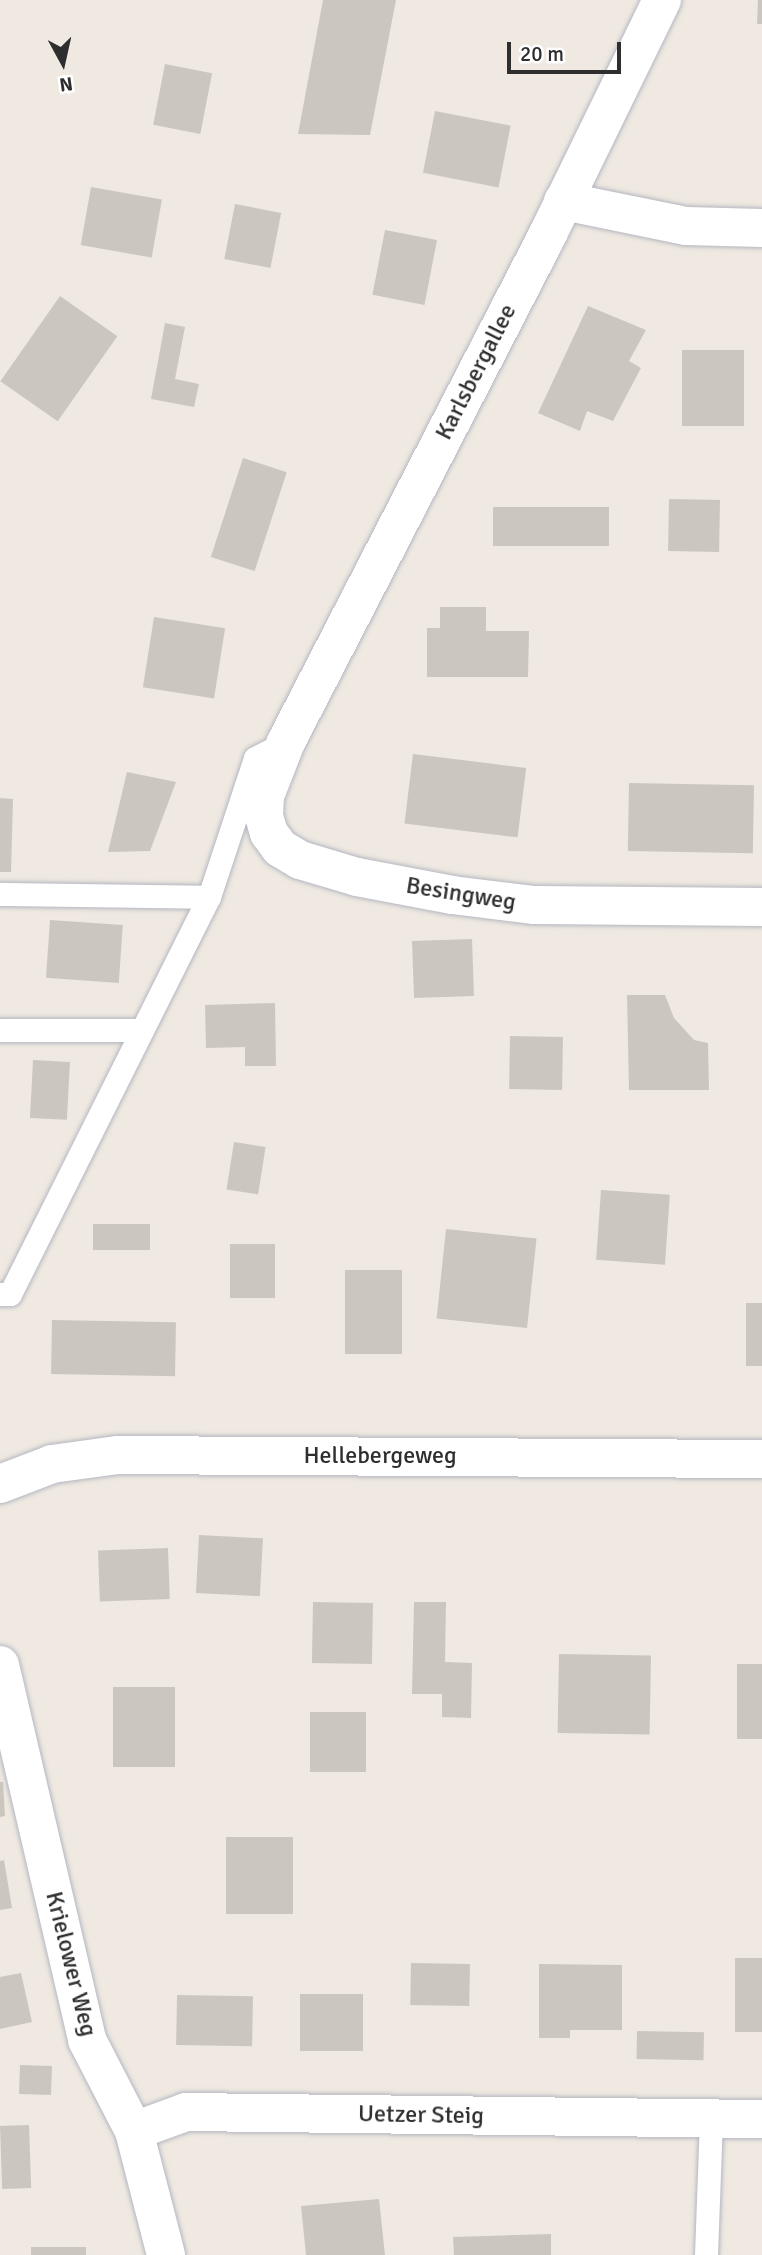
<!DOCTYPE html>
<html>
<head>
<meta charset="utf-8">
<style>
	body { margin:0 }
	#map { position:relative; width:762px; height:2255px; overflow:hidden; background:#efe9e1; font-family:Signika,sans-serif }
	div>[style] { position:absolute }
	.building>* { inset:0; background:#cbc7bf; transform-origin:0 0 }
	.roads { filter:drop-shadow(0 0 2px #b4b7c1) drop-shadow(0 0 2px #b4b7c1) }
	.lane>* { height:23px; margin:-11.5px; padding:0 11.5px; transform-origin:11.5px; border-radius:11.5px; background:#fff }
	.street>* { height:38px; margin:-19px; padding:0 19px; transform-origin:19px; border-radius:19px; background:#fff }
	span { translate:-50% -50%; white-space:nowrap; text-align:center; line-height:1.15; -webkit-text-stroke:7px #fff; paint-order:stroke }
	.street-label { font-size:24px; color:#2e2e2e }
	.north { position:absolute; left:28px; top:28px; width:70px; height:70px; -webkit-text-stroke:5px #fff; paint-order:stroke; rotate:172deg; font-size:19px; font-weight:700; line-height:28px; text-align:center; color:#2e2e2e }
	.north::after { content:''; display:block; margin:auto; width:24px; height:32px; background:#2e2e2e; clip-path:polygon(50% 0,100% 100%,50% 72%,0 100%) }
	.scale { position:absolute; left:507px; top:42px; width:114px; height:32px; box-sizing:border-box; border:4px solid #2e2e2e; border-top:0; padding-left:9px; font-size:21px; line-height:24px; white-space:nowrap; color:#2e2e2e; -webkit-text-stroke:5px #fff; paint-order:stroke }
</style>
</head>
<body>
<div id="map">
	<div class="building">
		<div style="clip-path:polygon(323px 0,396px 0,370px 135px,298px 134px)"></div>
		<div style="clip-path:polygon(758px 0,762px 0,762px 24px,757px 24px)"></div>
		<div style="left:165px;top:64px;width:48px;height:62px;rotate:11deg"></div>
		<div style="left:435px;top:111px;width:77px;height:63px;rotate:11deg"></div>
		<div style="left:91px;top:187px;width:72px;height:59px;rotate:10deg"></div>
		<div style="left:235px;top:204px;width:47px;height:56px;rotate:11deg"></div>
		<div style="left:385px;top:230px;width:53px;height:66px;rotate:11deg"></div>
		<div style="left:60px;top:296px;width:70px;height:104px;rotate:35deg"></div>
		<div style="clip-path:polygon(588px 306px,646px 330px,629px 361px,641px 368px,613px 421px,587px 411px,580px 431px,538px 413px)"></div>
		<div style="clip-path:polygon(165px 323px,185px 327px,175px 379px,199px 384px,194px 407px,151px 399px)"></div>
		<div style="left:682px;top:350px;width:62px;height:76px"></div>
		<div style="left:243px;top:458px;width:46px;height:104px;rotate:18deg"></div>
		<div style="left:669px;top:499px;width:51px;height:52px;rotate:1deg"></div>
		<div style="left:493px;top:507px;width:116px;height:39px"></div>
		<div style="clip-path:polygon(440px 607px,486px 607px,486px 631px,529px 631px,528px 677px,427px 677px,427px 628px,440px 628px)"></div>
		<div style="left:154px;top:617px;width:72px;height:71px;rotate:9deg"></div>
		<div style="left:413px;top:754px;width:114px;height:70px;rotate:7deg"></div>
		<div style="clip-path:polygon(127px 772px,176px 782px,150px 851px,108px 852px)"></div>
		<div style="left:629px;top:783px;width:125px;height:68px;rotate:1deg"></div>
		<div style="clip-path:polygon(0 798px,13px 799px,11px 872px,0 872px)"></div>
		<div style="left:50px;top:920px;width:73px;height:58px;rotate:4deg"></div>
		<div style="left:472px;top:939px;width:57px;height:60px;rotate:88deg"></div>
		<div style="clip-path:polygon(627px 995px,665px 995px,674px 1018px,694px 1040px,708px 1043px,709px 1090px,629px 1090px)"></div>
		<div style="clip-path:polygon(275px 1003px,276px 1066px,245px 1066px,245px 1047px,206px 1048px,205px 1005px)"></div>
		<div style="left:510px;top:1036px;width:53px;height:53px;rotate:1deg"></div>
		<div style="left:33px;top:1060px;width:37px;height:58px;rotate:3deg"></div>
		<div style="left:234px;top:1142px;width:32px;height:48px;rotate:9deg"></div>
		<div style="left:601px;top:1190px;width:69px;height:70px;rotate:4deg"></div>
		<div style="left:93px;top:1224px;width:57px;height:26px"></div>
		<div style="left:446px;top:1229px;width:91px;height:90px;rotate:6deg"></div>
		<div style="left:230px;top:1244px;width:45px;height:54px"></div>
		<div style="left:345px;top:1270px;width:57px;height:84px"></div>
		<div style="left:746px;top:1303px;width:16px;height:63px"></div>
		<div style="left:52px;top:1320px;width:124px;height:54px;rotate:1deg"></div>
		<div style="left:199px;top:1535px;width:64px;height:58px;rotate:3deg"></div>
		<div style="left:168px;top:1548px;width:51px;height:70px;rotate:88deg"></div>
		<div style="left:313px;top:1602px;width:60px;height:61px;rotate:1deg"></div>
		<div style="clip-path:polygon(414px 1602px,446px 1602px,445px 1662px,472px 1663px,471px 1718px,442px 1717px,442px 1694px,412px 1694px)"></div>
		<div style="left:559px;top:1654px;width:92px;height:79px;rotate:1deg"></div>
		<div style="left:737px;top:1664px;width:25px;height:75px"></div>
		<div style="left:113px;top:1687px;width:62px;height:80px"></div>
		<div style="left:310px;top:1712px;width:56px;height:60px"></div>
		<div style="clip-path:polygon(0 1782px,3px 1782px,5px 1816px,0 1817px)"></div>
		<div style="left:226px;top:1837px;width:67px;height:77px"></div>
		<div style="clip-path:polygon(4px 1860px,12px 1908px,0 1910px,0 1861px)"></div>
		<div style="left:735px;top:1958px;width:27px;height:74px"></div>
		<div style="left:411px;top:1963px;width:59px;height:42px;rotate:1deg"></div>
		<div style="clip-path:polygon(539px 1964px,622px 1965px,622px 2030px,570px 2030px,570px 2038px,539px 2038px)"></div>
		<div style="clip-path:polygon(21px 1973px,32px 2022px,0 2029px,0 1977px)"></div>
		<div style="left:300px;top:1994px;width:63px;height:57px"></div>
		<div style="left:177px;top:1995px;width:76px;height:50px;rotate:1deg"></div>
		<div style="left:637px;top:2031px;width:67px;height:28px;rotate:1deg"></div>
		<div style="left:20px;top:2065px;width:32px;height:29px;rotate:2deg"></div>
		<div style="left:29px;top:2125px;width:63px;height:29px;rotate:88deg"></div>
		<div style="clip-path:polygon(379px 2199px,385px 2255px,306px 2255px,301px 2206px)"></div>
		<div style="clip-path:polygon(551px 2234px,551px 2255px,454px 2255px,453px 2237px)"></div>
		<div style="left:86px;top:2247px;width:8px;height:55px;rotate:90deg"></div>
	</div>
	<div class="roads">
		<div class="lane">
			<div style="left:0;top:894px;width:209px;rotate:0.8deg"></div>
			<div style="left:0;top:1030px;width:142px"></div>
			<div style="left:0;top:1294px;width:10px"></div>
			<div style="left:10px;top:1294px;width:444px;rotate:-63.4deg"></div>
			<div style="left:209px;top:897px;width:146px;rotate:-71.7deg"></div>
			<div style="left:255px;top:758px;width:35px;rotate:-27deg"></div>
			<div style="left:706px;top:2255px;width:137px;rotate:-87.9deg"></div>
		</div>
		<div class="street">
			<div style="left:662px;top:0;width:260px;rotate:116deg"></div>
			<div style="left:548px;top:234px;width:572px;rotate:117.28deg"></div>
			<div style="left:286px;top:742px;width:58px;rotate:111.3deg"></div>
			<div style="left:265px;top:796px;width:20px;rotate:93deg"></div>
			<div style="left:264px;top:816px;width:18px;rotate:74deg"></div>
			<div style="left:269px;top:833px;width:19px;rotate:54deg"></div>
			<div style="left:280px;top:848px;width:23px;rotate:31deg"></div>
			<div style="left:300px;top:860px;width:59px;rotate:16.6deg"></div>
			<div style="left:357px;top:877px;width:97px;rotate:10.7deg"></div>
			<div style="left:452px;top:895px;width:83px;rotate:7deg"></div>
			<div style="left:534px;top:905px;width:228px;rotate:0.5deg"></div>
			<div style="left:563px;top:201px;width:126px;rotate:11.5deg"></div>
			<div style="left:686px;top:226px;width:76px;rotate:1.5deg"></div>
			<div style="left:0;top:1484px;width:56px;rotate:-21deg"></div>
			<div style="left:52px;top:1464px;width:67px;rotate:-7.8deg"></div>
			<div style="left:118px;top:1455px;width:644px;rotate:0.36deg"></div>
			<div style="left:0;top:1665px;width:385px;rotate:76.9deg"></div>
			<div style="left:87px;top:2040px;width:102px;rotate:62.7deg"></div>
			<div style="left:134px;top:2131px;width:128px;rotate:75.5deg"></div>
			<div style="left:134px;top:2131px;width:55px;rotate:-20.1deg"></div>
			<div style="left:186px;top:2112px;width:576px;rotate:0.7deg"></div>
		</div>
	</div>
	<div class="street-label">
		<span style="left:476px;top:372px;rotate:-63deg">Karlsbergallee</span>
		<span style="left:461px;top:894px;rotate:9deg">Besingweg</span>
		<span style="left:380px;top:1456px">Hellebergeweg</span>
		<span style="left:71px;top:1964px;rotate:76deg">Krielower Weg</span>
		<span style="left:421px;top:2115px;rotate:1deg">Uetzer Steig</span>
	</div>
	<div class="north">N</div>
	<div class="scale">20 m</div>
</div>
</body>
</html>
